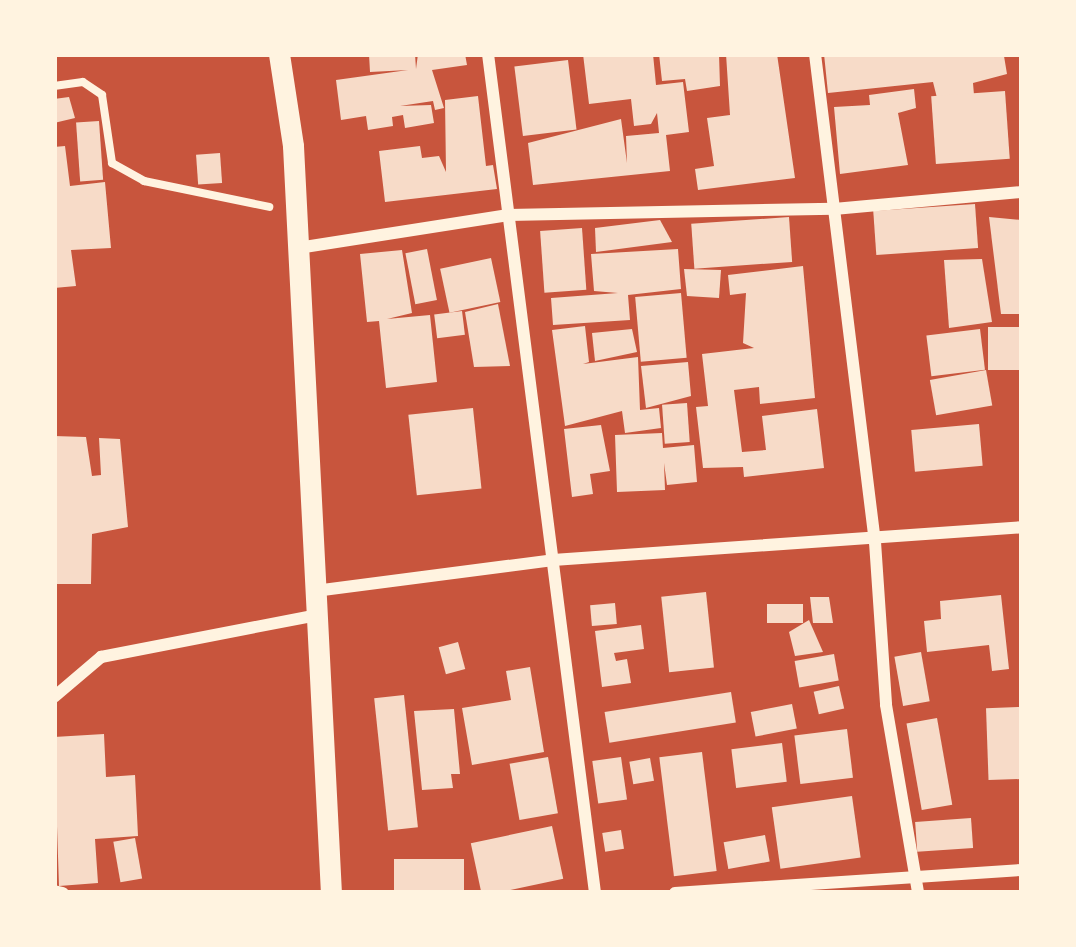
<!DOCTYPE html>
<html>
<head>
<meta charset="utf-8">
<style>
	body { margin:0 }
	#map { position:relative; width:1076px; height:947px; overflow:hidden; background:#c8553d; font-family:Roboto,sans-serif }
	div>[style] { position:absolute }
	.building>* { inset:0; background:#f7dbc8; transform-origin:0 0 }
	.path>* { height:8px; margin:-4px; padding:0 4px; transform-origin:4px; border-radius:4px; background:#fff3e0 }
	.minor>* { height:12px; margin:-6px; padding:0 6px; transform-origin:6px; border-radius:6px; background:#fff3e0 }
	.tertiary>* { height:21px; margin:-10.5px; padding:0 10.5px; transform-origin:10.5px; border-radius:10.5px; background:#fff3e0 }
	span { translate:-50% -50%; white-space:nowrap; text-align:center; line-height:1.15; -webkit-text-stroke:9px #fff3e0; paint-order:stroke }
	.frame { position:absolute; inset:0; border:57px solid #fff3e0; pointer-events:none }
</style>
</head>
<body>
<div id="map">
	<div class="building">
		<div style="clip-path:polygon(369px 54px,415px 54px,416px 69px,418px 54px,465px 54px,467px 65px,432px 70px,444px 108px,435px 110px,433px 101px,400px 106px,431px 105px,434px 123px,405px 128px,403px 115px,392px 117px,393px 126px,368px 130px,366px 116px,341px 120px,336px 80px,408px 70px,370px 72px)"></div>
		<div style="clip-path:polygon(583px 54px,653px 54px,656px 85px,683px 82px,689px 132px,666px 135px,670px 171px,533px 185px,528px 143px,621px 119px,627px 163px,626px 136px,659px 133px,657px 113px,651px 124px,634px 126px,631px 99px,589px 104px)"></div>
		<div style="clip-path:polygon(659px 54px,719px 54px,720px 86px,687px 91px,685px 79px,662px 81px)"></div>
		<div style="clip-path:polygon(726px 54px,777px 54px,795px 178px,698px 190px,695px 169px,714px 166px,707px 118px,730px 115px)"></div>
		<div style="clip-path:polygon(824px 54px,1004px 56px,1007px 74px,973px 83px,974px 95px,937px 98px,933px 82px,828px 93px)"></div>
		<div style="left:568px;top:60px;width:70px;height:54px;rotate:83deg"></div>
		<div style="clip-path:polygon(914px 89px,916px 108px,898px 113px,908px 165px,840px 174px,834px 107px,870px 105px,869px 95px)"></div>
		<div style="left:1005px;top:91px;width:68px;height:74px;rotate:86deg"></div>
		<div style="clip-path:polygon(478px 96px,486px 166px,493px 165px,497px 189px,385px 202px,379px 151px,420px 146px,422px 158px,439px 156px,446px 172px,445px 100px)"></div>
		<div style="clip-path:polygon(69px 97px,75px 118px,54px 123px,54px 99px)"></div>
		<div style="left:99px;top:121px;width:59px;height:23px;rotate:86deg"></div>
		<div style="clip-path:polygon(65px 146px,70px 186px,105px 182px,111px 248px,71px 250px,76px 286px,54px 288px,54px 147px)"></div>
		<div style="left:220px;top:153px;width:30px;height:24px;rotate:86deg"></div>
		<div style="left:975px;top:204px;width:44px;height:102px;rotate:86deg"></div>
		<div style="left:789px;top:217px;width:45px;height:98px;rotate:86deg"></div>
		<div style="clip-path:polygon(989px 217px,1022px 220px,1022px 314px,1001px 314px)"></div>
		<div style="clip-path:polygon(660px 220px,672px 242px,596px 252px,595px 228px)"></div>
		<div style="left:582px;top:228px;width:62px;height:42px;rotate:86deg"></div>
		<div style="left:427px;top:249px;width:52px;height:22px;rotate:79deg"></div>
		<div style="clip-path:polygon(678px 249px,681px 289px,628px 295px,630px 320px,553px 325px,551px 298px,618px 293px,594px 291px,591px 254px)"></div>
		<div style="clip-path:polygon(402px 250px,412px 313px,387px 319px,430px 315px,437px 382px,386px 388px,379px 321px,367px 322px,360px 254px)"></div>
		<div style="left:491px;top:258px;width:45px;height:52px;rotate:78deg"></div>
		<div style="clip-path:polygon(982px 259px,992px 322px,949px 328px,944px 260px)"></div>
		<div style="clip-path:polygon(803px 266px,815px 398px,760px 404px,759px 387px,734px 390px,742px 452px,766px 450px,762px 416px,817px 409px,824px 468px,744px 477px,743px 467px,703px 468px,696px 407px,708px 406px,702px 354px,754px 348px,743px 343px,746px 293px,730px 295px,728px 275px)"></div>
		<div style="clip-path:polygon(684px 269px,721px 270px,719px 298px,687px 296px)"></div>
		<div style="left:681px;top:293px;width:65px;height:46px;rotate:85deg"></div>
		<div style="clip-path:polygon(498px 304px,510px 366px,474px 367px,465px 312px)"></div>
		<div style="left:462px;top:311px;width:24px;height:28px;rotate:83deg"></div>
		<div style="clip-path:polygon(585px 326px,589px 362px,583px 364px,638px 357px,640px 410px,659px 408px,661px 428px,625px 433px,622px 411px,565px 426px,552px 330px)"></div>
		<div style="left:1022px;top:327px;width:43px;height:34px;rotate:90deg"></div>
		<div style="clip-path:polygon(632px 329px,637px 352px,595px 361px,592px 333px)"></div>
		<div style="left:980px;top:329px;width:41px;height:54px;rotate:83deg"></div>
		<div style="clip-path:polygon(688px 362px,691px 396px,646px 408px,641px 366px)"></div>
		<div style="left:986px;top:370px;width:36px;height:57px;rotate:80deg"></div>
		<div style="left:687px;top:403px;width:39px;height:25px;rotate:86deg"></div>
		<div style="left:473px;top:408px;width:81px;height:65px;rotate:84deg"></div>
		<div style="left:979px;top:424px;width:42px;height:68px;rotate:85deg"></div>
		<div style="clip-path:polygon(601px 425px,610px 471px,590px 474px,593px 494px,572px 497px,564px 429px)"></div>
		<div style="clip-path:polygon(662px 433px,663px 448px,694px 445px,697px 482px,667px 485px,664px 463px,665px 490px,617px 492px,615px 435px)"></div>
		<div style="clip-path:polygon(54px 436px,86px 437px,92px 476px,101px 475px,99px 438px,120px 439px,128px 527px,92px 534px,91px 584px,54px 584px)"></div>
		<div style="left:706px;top:592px;width:76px;height:45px;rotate:84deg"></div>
		<div style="clip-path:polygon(1001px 595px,1009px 669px,992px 671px,989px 645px,927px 652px,924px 621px,941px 619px,940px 601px)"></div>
		<div style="clip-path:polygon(810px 597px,829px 597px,833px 623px,813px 623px)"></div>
		<div style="left:615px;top:603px;width:21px;height:25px;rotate:85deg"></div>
		<div style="left:767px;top:604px;width:36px;height:19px"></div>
		<div style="clip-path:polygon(809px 620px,823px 652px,795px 656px,789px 632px)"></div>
		<div style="clip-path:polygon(641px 625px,644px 649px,614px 653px,616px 661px,627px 659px,631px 683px,602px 687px,595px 631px)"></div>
		<div style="left:458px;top:642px;width:28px;height:20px;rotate:75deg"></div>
		<div style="left:921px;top:652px;width:50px;height:27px;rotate:80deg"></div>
		<div style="left:834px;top:654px;width:27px;height:40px;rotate:80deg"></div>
		<div style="clip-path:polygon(530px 667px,544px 752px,472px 765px,462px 708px,511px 700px,506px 671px)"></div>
		<div style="left:839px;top:686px;width:23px;height:26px;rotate:77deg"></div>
		<div style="left:731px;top:692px;width:31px;height:128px;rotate:81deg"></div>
		<div style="left:404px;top:695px;width:133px;height:30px;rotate:84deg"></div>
		<div style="left:792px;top:704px;width:25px;height:42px;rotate:79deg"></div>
		<div style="left:1019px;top:707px;width:72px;height:33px;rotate:88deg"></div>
		<div style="clip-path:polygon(454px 709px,460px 774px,451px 774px,453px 788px,422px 790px,414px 711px)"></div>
		<div style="left:937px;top:718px;width:88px;height:31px;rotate:80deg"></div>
		<div style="left:847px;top:729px;width:49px;height:53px;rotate:83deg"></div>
		<div style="clip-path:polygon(104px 734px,106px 777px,135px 775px,138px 836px,95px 839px,98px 883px,59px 886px,54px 737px)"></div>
		<div style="left:782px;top:743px;width:39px;height:51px;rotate:83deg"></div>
		<div style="left:702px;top:752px;width:120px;height:43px;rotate:83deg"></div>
		<div style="left:548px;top:757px;width:57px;height:39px;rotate:80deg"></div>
		<div style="left:621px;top:757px;width:43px;height:29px;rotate:82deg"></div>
		<div style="left:650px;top:758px;width:23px;height:21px;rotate:80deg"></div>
		<div style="left:852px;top:796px;width:62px;height:81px;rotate:82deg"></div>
		<div style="left:971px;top:818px;width:30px;height:56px;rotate:86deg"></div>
		<div style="left:552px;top:826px;width:54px;height:83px;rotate:78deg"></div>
		<div style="left:621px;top:830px;width:19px;height:19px;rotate:81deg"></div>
		<div style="left:765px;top:835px;width:27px;height:42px;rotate:80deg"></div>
		<div style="left:135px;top:838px;width:41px;height:22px;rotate:80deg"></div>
		<div style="left:464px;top:859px;width:34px;height:70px;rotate:90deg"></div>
	</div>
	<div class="path">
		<div style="left:54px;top:86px;width:29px;rotate:-8deg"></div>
		<div style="left:83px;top:82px;width:23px;rotate:34deg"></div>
		<div style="left:102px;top:95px;width:69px;rotate:81.6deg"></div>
		<div style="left:112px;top:163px;width:37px;rotate:29deg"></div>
		<div style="left:144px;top:181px;width:128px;rotate:11.7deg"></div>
	</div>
	<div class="minor">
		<div style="left:488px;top:54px;width:846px;rotate:82.73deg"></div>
		<div style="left:815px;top:54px;width:492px;rotate:83deg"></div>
		<div style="left:875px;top:542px;width:163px;rotate:86.1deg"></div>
		<div style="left:886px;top:705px;width:191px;rotate:80.3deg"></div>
		<div style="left:298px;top:248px;width:213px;rotate:-8.9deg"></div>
		<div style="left:508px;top:215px;width:326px;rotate:-1.1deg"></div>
		<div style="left:834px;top:209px;width:189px;rotate:-5.2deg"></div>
		<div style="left:315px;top:591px;width:240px;rotate:-7.4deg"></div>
		<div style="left:553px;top:560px;width:470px;rotate:-4deg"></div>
		<div style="left:54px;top:697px;width:62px;rotate:-40.4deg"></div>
		<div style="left:101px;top:657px;width:220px;rotate:-11deg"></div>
		<div style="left:54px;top:891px;width:9px;rotate:13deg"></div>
		<div style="left:675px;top:893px;width:348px;rotate:-3.8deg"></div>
	</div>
	<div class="tertiary">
		<div style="left:279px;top:54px;width:93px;rotate:81.3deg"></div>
		<div style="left:293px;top:146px;width:748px;rotate:87.09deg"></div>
	</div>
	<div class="frame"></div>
</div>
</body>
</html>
